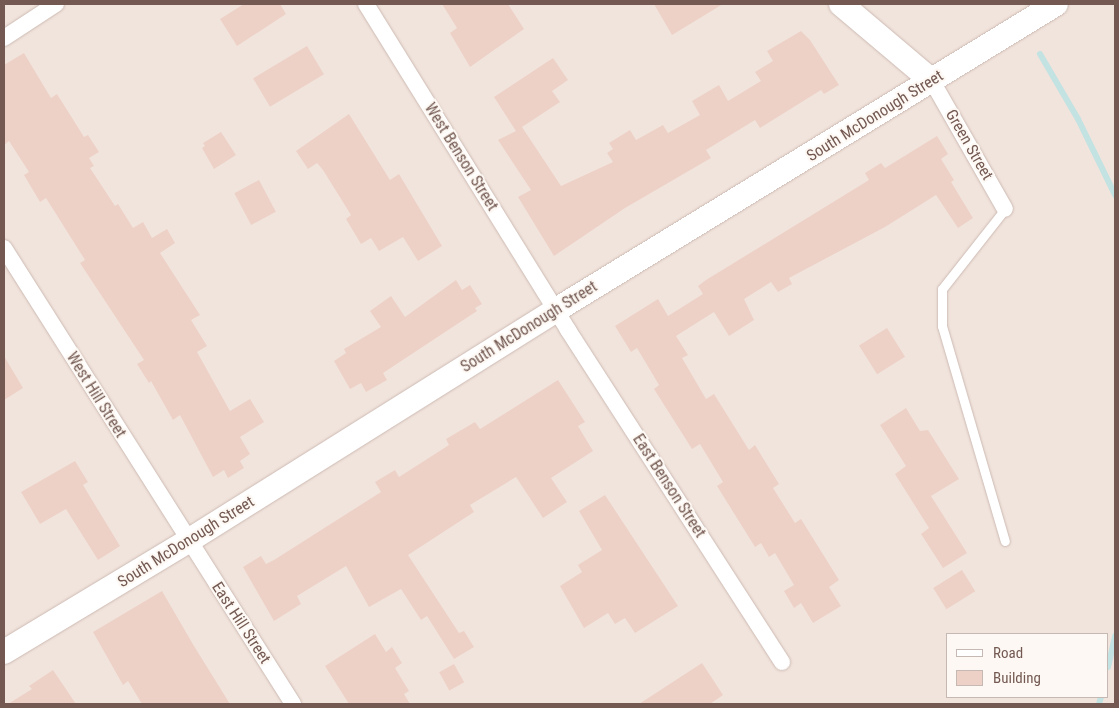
<!DOCTYPE html>
<html>
<head>
<meta charset="utf-8">
<style>
	body { margin:0 }
	#map { position:relative; width:1119px; height:708px; overflow:hidden; background:#fbf3ed; font-family:"Roboto Condensed",sans-serif }
	div>[style] { position:absolute }
	.residential>* { inset:0; background:#f1e4dc }
	.stream>* { height:6px; margin:-3px; padding:0 3px; transform-origin:3px; border-radius:3px; background:#c3e2e2 }
	.building>* { inset:0; background:#edd1c7; transform-origin:0 0 }
	.roads { filter:drop-shadow(0 0 1px #ccbab3) drop-shadow(0 0 1px #ccbab3) }
	.lane>* { height:9px; margin:-4.5px; padding:0 4.5px; transform-origin:4.5px; border-radius:4.5px; background:#fff }
	.street>* { height:16px; margin:-8px; padding:0 8px; transform-origin:8px; border-radius:8px; background:#fff }
	.secondary>* { height:24px; margin:-12px; padding:0 12px; transform-origin:12px; border-radius:12px; background:#fff }
	span { translate:-50% -50%; white-space:nowrap; text-align:center; line-height:1.15; -webkit-text-stroke:4px #fdf8f3; paint-order:stroke }
	.street-label { font-size:16px; color:#735952 }
	.frame { position:absolute; inset:0; border:5px solid #735952; pointer-events:none }
	.legend { position:absolute; left:946px; top:633px; width:162px; height:65px; box-sizing:border-box; background:#fdf8f3; border:1px solid #c6b8b3; margin:0; padding:6px 9px; list-style:none; font-size:15px; color:#735952 }
	.legend li { display:flex; align-items:center; gap:10px; height:25px }
	.legend b { width:25px; border:1px solid #c6b8b3 }
</style>
</head>
<body>
<div id="map">
	<div class="residential">
		<div style="clip-path:polygon(evenodd,4px 4px,1115px 4px,1115px 704px,4px 704px,4px 4px,948px 634px,1108px 634px,1108px 697px,948px 697px,948px 634px)"></div>
	</div>
	<div class="stream">
		<div style="left:1040px;top:54px;width:75px;rotate:59.7deg"></div>
		<div style="left:1078px;top:119px;width:85px;rotate:64deg"></div>
		<div style="left:1108px;top:667px;width:32px;rotate:-77deg"></div>
		<div style="left:1099px;top:704px;width:7px;rotate:-74deg"></div>
	</div>
	<div class="building">
		<div style="clip-path:polygon(244px 4px,280px 4px,286px 14px,237px 46px,220px 19px)"></div>
		<div style="clip-path:polygon(442px 4px,508px 4px,524px 29px,470px 67px,450px 33px,457px 28px)"></div>
		<div style="clip-path:polygon(654px 4px,723px 4px,672px 35px)"></div>
		<div style="clip-path:polygon(801px 31px,810px 40px,839px 85px,824px 94px,821px 90px,760px 128px,755px 120px,706px 150px,711px 158px,625px 208px,554px 256px,518px 197px,531px 190px,498px 140px,516px 131px,494px 97px,553px 58px,568px 80px,552px 91px,560px 102px,522px 127px,561px 186px,613px 162px,607px 153px,613px 149px,609px 143px,630px 130px,636px 140px,663px 125px,668px 133px,700px 115px,692px 101px,719px 85px,728px 101px,761px 81px,755px 72px,773px 61px,767px 51px)"></div>
		<div style="left:307px;top:46px;width:33px;height:63px;rotate:59deg"></div>
		<div style="clip-path:polygon(24px 53px,51px 98px,57px 94px,84px 137px,88px 135px,99px 152px,89px 158px,94px 166px,90px 168px,115px 206px,118px 204px,133px 228px,143px 222px,152px 238px,167px 229px,175px 243px,160px 253px,200px 315px,191px 320px,207px 346px,197px 352px,230px 411px,250px 399px,264px 422px,240px 437px,250px 454px,240px 461px,244px 468px,228px 478px,224px 470px,213px 477px,180px 415px,173px 420px,151px 381px,149px 383px,137px 364px,144px 360px,80px 263px,85px 260px,46px 198px,40px 202px,24px 175px,29px 172px,9px 141px,4px 145px,4px 65px)"></div>
		<div style="clip-path:polygon(349px 114px,390px 180px,399px 174px,442px 246px,418px 261px,403px 237px,379px 251px,371px 238px,361px 244px,346px 219px,351px 215px,323px 170px,317px 163px,308px 169px,296px 151px)"></div>
		<div style="clip-path:polygon(221px 132px,236px 155px,214px 169px,202px 148px,205px 146px,203px 143px)"></div>
		<div style="clip-path:polygon(937px 136px,948px 154px,941px 159px,954px 180px,951px 182px,973px 218px,958px 228px,936px 195px,885px 227px,789px 278px,792px 284px,778px 292px,771px 282px,744px 299px,754px 320px,729px 336px,714px 312px,676px 336px,688px 355px,682px 358px,706px 399px,714px 394px,749px 450px,755px 445px,779px 484px,773px 488px,795px 523px,801px 519px,839px 580px,829px 587px,841px 606px,813px 623px,801px 603px,794px 608px,784px 591px,794px 585px,775px 553px,769px 557px,761px 543px,755px 547px,717px 486px,723px 482px,700px 444px,692px 449px,654px 389px,659px 385px,637px 348px,631px 352px,615px 326px,658px 299px,668px 316px,703px 294px,698px 286px,706px 280px,869px 180px,865px 173px,881px 163px,885px 168px)"></div>
		<div style="left:259px;top:180px;width:36px;height:28px;rotate:62deg"></div>
		<div style="clip-path:polygon(456px 280px,462px 290px,470px 285px,482px 304px,475px 308px,477px 311px,383px 373px,387px 380px,366px 392px,361px 383px,350px 389px,334px 361px,346px 353px,344px 349px,381px 327px,370px 311px,391px 296px,405px 317px)"></div>
		<div style="left:887px;top:328px;width:34px;height:33px;rotate:58deg"></div>
		<div style="clip-path:polygon(4px 356px,23px 388px,4px 400px)"></div>
		<div style="clip-path:polygon(558px 380px,585px 422px,578px 426px,593px 451px,551px 478px,567px 502px,543px 518px,516px 477px,470px 505px,474px 512px,408px 555px,459px 633px,464px 631px,474px 647px,454px 659px,427px 616px,421px 620px,401px 589px,369px 607px,346px 566px,297px 596px,301px 604px,274px 621px,243px 567px,261px 556px,266px 564px,274px 560px,381px 492px,375px 482px,395px 470px,399px 477px,449px 445px,446px 439px,475px 422px,480px 429px)"></div>
		<div style="clip-path:polygon(906px 408px,920px 431px,928px 430px,959px 479px,931px 496px,967px 553px,943px 568px,921px 534px,929px 528px,895px 474px,906px 466px,880px 425px)"></div>
		<div style="clip-path:polygon(75px 461px,88px 482px,83px 485px,120px 546px,98px 560px,66px 509px,40px 524px,21px 492px)"></div>
		<div style="clip-path:polygon(605px 495px,678px 606px,635px 633px,625px 618px,615px 624px,608px 613px,584px 628px,560px 586px,582px 572px,578px 565px,602px 550px,579px 511px)"></div>
		<div style="left:962px;top:570px;width:25px;height:34px;rotate:58deg"></div>
		<div style="clip-path:polygon(162px 591px,194px 646px,230px 704px,142px 704px,128px 681px,123px 685px,93px 632px)"></div>
		<div style="clip-path:polygon(375px 634px,386px 652px,392px 647px,402px 663px,395px 668px,409px 691px,404px 694px,410px 704px,349px 704px,325px 666px)"></div>
		<div style="clip-path:polygon(702px 663px,723px 695px,710px 704px,639px 704px)"></div>
		<div style="left:454px;top:664px;width:21px;height:17px;rotate:61deg"></div>
		<div style="clip-path:polygon(53px 670px,76px 704px,8px 704px,32px 689px,29px 686px)"></div>
	</div>
	<div class="roads">
		<div class="lane">
			<div style="left:1005px;top:209px;width:102px;rotate:128.2deg"></div>
			<div style="left:942px;top:289px;width:37px;rotate:90deg"></div>
			<div style="left:942px;top:326px;width:224px;rotate:73.7deg"></div>
		</div>
		<div class="street">
			<div style="left:366px;top:4px;width:384px;rotate:58.2deg"></div>
			<div style="left:568px;top:330px;width:395px;rotate:57.2deg"></div>
			<div style="left:4px;top:38px;width:62px;rotate:-33.2deg"></div>
			<div style="left:932px;top:81px;width:147px;rotate:60.3deg"></div>
			<div style="left:4px;top:248px;width:540px;rotate:57.63deg"></div>
		</div>
		<div class="secondary">
			<div style="left:841px;top:4px;width:119px;rotate:40.2deg"></div>
			<div style="left:4px;top:652px;width:215px;rotate:-31.1deg"></div>
			<div style="left:188px;top:541px;width:434px;rotate:-32.1deg"></div>
			<div style="left:556px;top:310px;width:586px;rotate:-31.47deg"></div>
		</div>
	</div>
	<div class="street-label">
		<span style="left:875px;top:116px;rotate:-32deg">South McDonough Street</span>
		<span style="left:969px;top:145px;rotate:60deg">Green Street</span>
		<span style="left:461px;top:157px;rotate:58deg">West Benson Street</span>
		<span style="left:529px;top:327px;rotate:-32deg">South McDonough Street</span>
		<span style="left:96px;top:395px;rotate:58deg">West Hill Street</span>
		<span style="left:669px;top:486px;rotate:57deg">East Benson Street</span>
		<span style="left:186px;top:542px;rotate:-32deg">South McDonough Street</span>
		<span style="left:241px;top:623px;rotate:57deg">East Hill Street</span>
	</div>
	<div class="frame"></div>
	<ul class="legend">
	<li><b style="height:6px;background:#fff"></b>Road</li>
	<li><b style="height:14px;background:#edd1c7"></b>Building</li>
	</ul>
</div>
</body>
</html>
